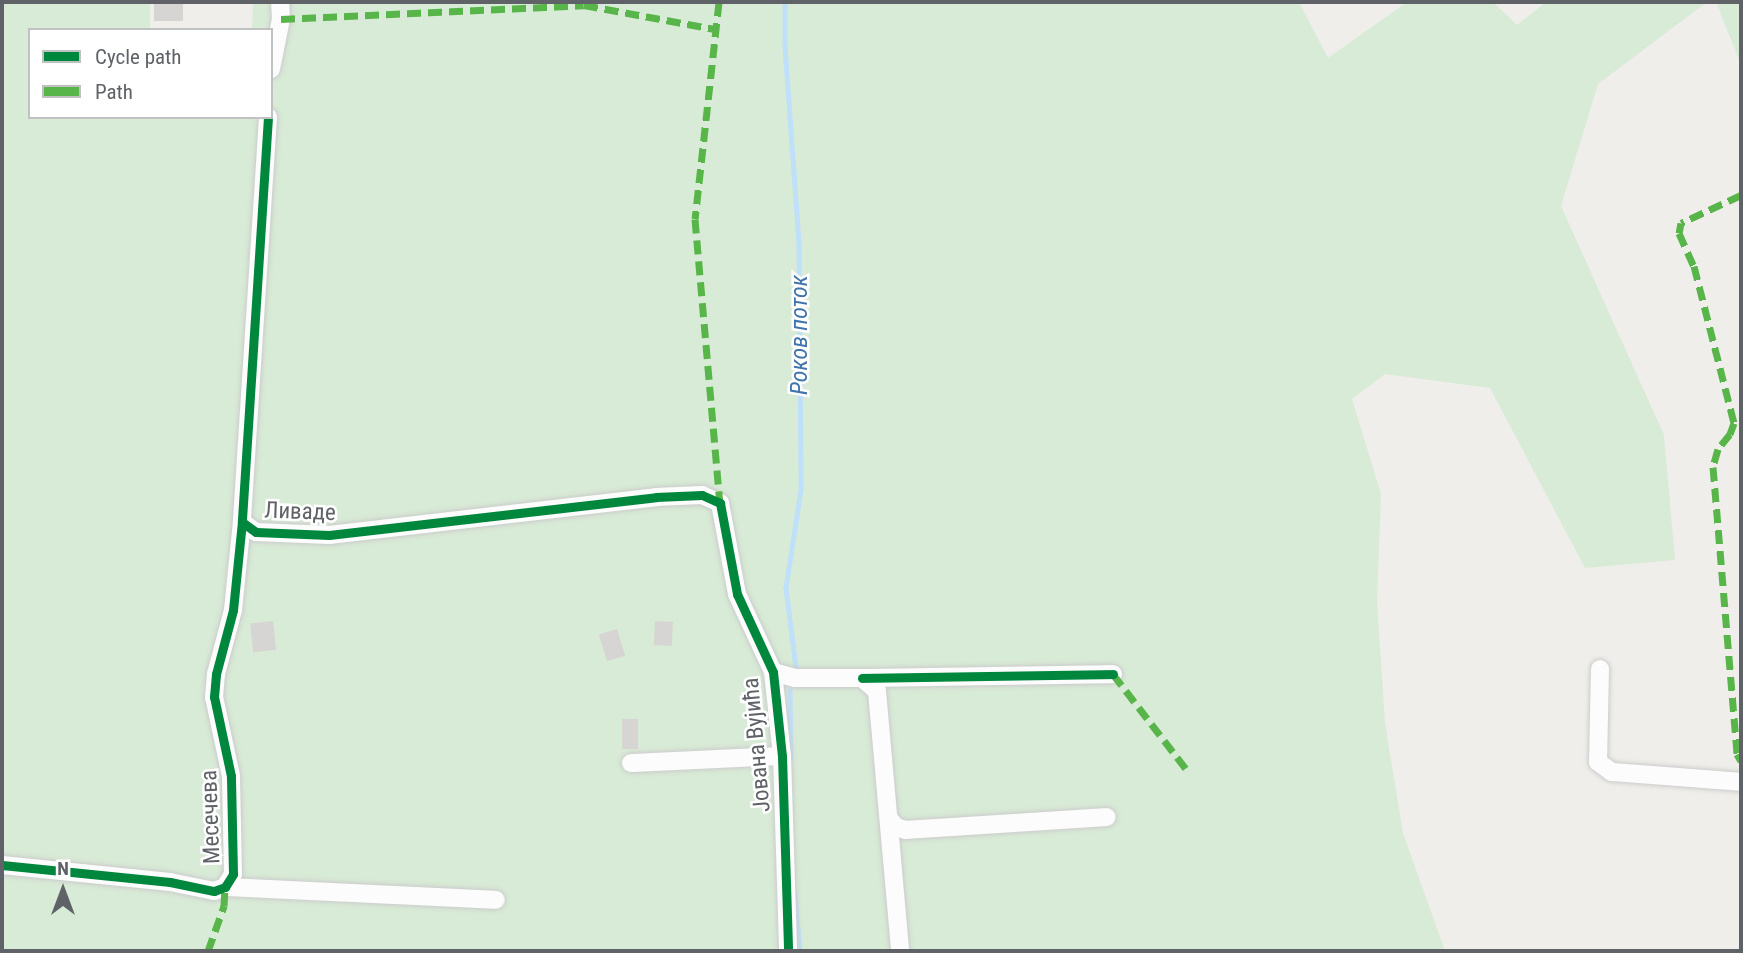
<!DOCTYPE html>
<html>
<head>
<meta charset="utf-8">
<style>
	body { margin:0 }
	#map { position:relative; width:1743px; height:953px; overflow:hidden; background:#efeeea; font-family:"Roboto Condensed",sans-serif }
	div>[style] { position:absolute }
	.green>* { inset:0; background:#d8ebd6 }
	.stream>* { height:4.5px; margin:-2.25px; padding:0 2.25px; transform-origin:2.25px; border-radius:2.25px; background:#bfe0f9 }
	.building>* { inset:0; background:#d6d5d3; transform-origin:0 0 }
	.roads { filter:drop-shadow(0 0 2px #cbcccc) drop-shadow(0 0 2px #cbcccc) }
	.minor>* { height:18px; margin:-9px; padding:0 9px; transform-origin:9px; border-radius:9px; background:#fdfcfc }
	.quiet>* { height:7px; margin-top:-3.5px; transform-origin:0; background:repeating-linear-gradient(90deg,#58b549 0 14px,transparent 0 21px) }
	.cycleway>* { height:9px; margin:-4.5px; padding:0 4.5px; transform-origin:4.5px; border-radius:4.5px; background:#00873e }
	span { translate:-50% -50%; white-space:nowrap; text-align:center; line-height:1.15; -webkit-text-stroke:5px #fff; paint-order:stroke }
	.street-label { font-size:23px; color:#5f6368 }
	.water-label { font-size:24px; color:#4174aa; font-style:italic }
	.frame { position:absolute; inset:0; border:4px solid #5f6368; pointer-events:none }
	.legend { position:absolute; left:28px; top:28px; width:245px; height:91px; box-sizing:border-box; background:#fff; border:2px solid #bfc1c3; margin:0; padding:9px 12px; list-style:none; font-size:21px; color:#5f6368 }
	.legend li { display:flex; align-items:center; gap:14px; height:35px }
	.legend b { width:35px; border:2px solid #bfc1c3 }
	.north { position:absolute; left:28px; top:855px; width:70px; height:70px; -webkit-text-stroke:5px #fff; paint-order:stroke; rotate:0deg; font-size:19px; font-weight:700; line-height:28px; text-align:center; color:#5f6368 }
	.north::after { content:''; display:block; margin:auto; width:24px; height:32px; background:#5f6368; clip-path:polygon(50% 0,100% 100%,50% 72%,0 100%) }
</style>
</head>
<body>
<div id="map">
	<div class="green">
		<div style="clip-path:polygon(2px 2px,150px 2px,150px 30px,30px 30px,30px 117px,271px 117px,271px 30px,252px 30px,253px 2px,1299px 2px,1328px 58px,1407px 2px,1493px 2px,1517px 25px,1546px 2px,1707px 2px,1598px 84px,1561px 206px,1664px 435px,1675px 560px,1585px 568px,1490px 388px,1385px 374px,1352px 399px,1381px 494px,1377px 601px,1385px 723px,1403px 833px,1445px 951px,2px 951px)"></div>
		<div style="clip-path:polygon(1716px 2px,1741px 2px,1741px 65px)"></div>
	</div>
	<div class="stream">
		<div style="left:785px;top:2px;width:45px;rotate:90deg"></div>
		<div style="left:785px;top:47px;width:196px;rotate:85.9deg"></div>
		<div style="left:799px;top:243px;width:247px;rotate:89.5deg"></div>
		<div style="left:801px;top:490px;width:99px;rotate:98.7deg"></div>
		<div style="left:786px;top:588px;width:80px;rotate:82.8deg"></div>
		<div style="left:790px;top:690px;width:68px;rotate:89.2deg"></div>
		<div style="left:795px;top:893px;width:58px;rotate:85.1deg"></div>
	</div>
	<div class="building">
		<div style="left:154px;top:2px;width:29px;height:19px"></div>
		<div style="left:273px;top:621px;width:29px;height:23px;rotate:84deg"></div>
		<div style="left:655px;top:621px;width:18px;height:24px;rotate:3deg"></div>
		<div style="left:617px;top:629px;width:28px;height:19px;rotate:73deg"></div>
		<div style="left:622px;top:719px;width:16px;height:30px"></div>
	</div>
	<div class="roads">
		<div class="minor">
			<div style="left:271px;top:69px;width:51px;rotate:-78.7deg"></div>
			<div style="left:281px;top:19px;width:17px;rotate:-93deg"></div>
			<div style="left:268px;top:117px;width:406px;rotate:93.7deg"></div>
			<div style="left:242px;top:522px;width:17px;rotate:36deg"></div>
			<div style="left:256px;top:532px;width:73px;rotate:2.4deg"></div>
			<div style="left:329px;top:535px;width:329px;rotate:-6.6deg"></div>
			<div style="left:656px;top:497px;width:46px;rotate:-2.5deg"></div>
			<div style="left:702px;top:495px;width:20px;rotate:24deg"></div>
			<div style="left:720px;top:503px;width:93px;rotate:79.4deg"></div>
			<div style="left:737px;top:594px;width:86px;rotate:65.2deg"></div>
			<div style="left:773px;top:672px;width:84px;rotate:83.9deg"></div>
			<div style="left:782px;top:756px;width:195px;rotate:88.2deg"></div>
			<div style="left:1600px;top:669px;width:93px;rotate:91.2deg"></div>
			<div style="left:1598px;top:762px;width:17px;rotate:36deg"></div>
			<div style="left:1612px;top:772px;width:129px;rotate:4.4deg"></div>
			<div style="left:773px;top:672px;width:23px;rotate:15deg"></div>
			<div style="left:795px;top:678px;width:67px"></div>
			<div style="left:862px;top:678px;width:20px;rotate:41deg"></div>
			<div style="left:877px;top:691px;width:261px;rotate:84.9deg"></div>
			<div style="left:862px;top:678px;width:251px;rotate:-0.9deg"></div>
			<div style="left:631px;top:763px;width:151px;rotate:-2.7deg"></div>
			<div style="left:890px;top:820px;width:9px;rotate:49deg"></div>
			<div style="left:896px;top:827px;width:10px;rotate:17deg"></div>
			<div style="left:906px;top:830px;width:201px;rotate:-3.7deg"></div>
			<div style="left:2px;top:865px;width:169px;rotate:5.8deg"></div>
			<div style="left:170px;top:882px;width:45px;rotate:11.6deg"></div>
			<div style="left:214px;top:891px;width:12px;rotate:-20deg"></div>
			<div style="left:225px;top:887px;width:15px;rotate:-58deg"></div>
			<div style="left:233px;top:874px;width:98px;rotate:-91.2deg"></div>
			<div style="left:231px;top:776px;width:81px;rotate:-102.1deg"></div>
			<div style="left:214px;top:697px;width:23px;rotate:-85deg"></div>
			<div style="left:216px;top:674px;width:66px;rotate:-75.1deg"></div>
			<div style="left:233px;top:610px;width:88px;rotate:-84.2deg"></div>
			<div style="left:225px;top:887px;width:271px;rotate:2.7deg"></div>
		</div>
	</div>
	<div class="quiet">
		<div style="left:719px;top:2px;width:218px;rotate:96.3deg"></div>
		<div style="left:695px;top:219px;width:285px;rotate:85deg"></div>
		<div style="left:281px;top:19px;width:303px;rotate:-2.6deg"></div>
		<div style="left:584px;top:5px;width:133px;rotate:10.4deg"></div>
		<div style="left:1741px;top:195px;width:66px;rotate:155deg"></div>
		<div style="left:1681px;top:223px;width:10px;rotate:101deg"></div>
		<div style="left:1679px;top:233px;width:36px;rotate:66deg"></div>
		<div style="left:1694px;top:266px;width:162px;rotate:75.7deg"></div>
		<div style="left:1734px;top:423px;width:12px;rotate:110deg"></div>
		<div style="left:1730px;top:434px;width:19px;rotate:129deg"></div>
		<div style="left:1718px;top:449px;width:19px;rotate:106deg"></div>
		<div style="left:1713px;top:467px;width:288px;rotate:85.2deg"></div>
		<div style="left:1737px;top:754px;width:8px;rotate:60deg"></div>
		<div style="left:1113px;top:674px;width:121px;rotate:52.4deg"></div>
		<div style="left:208px;top:951px;width:48px;rotate:-70.4deg"></div>
		<div style="left:224px;top:906px;width:19px;rotate:-87deg"></div>
	</div>
	<div class="cycleway">
		<div style="left:268px;top:117px;width:406px;rotate:93.7deg"></div>
		<div style="left:242px;top:522px;width:17px;rotate:36deg"></div>
		<div style="left:256px;top:532px;width:73px;rotate:2.4deg"></div>
		<div style="left:329px;top:535px;width:329px;rotate:-6.6deg"></div>
		<div style="left:656px;top:497px;width:46px;rotate:-2.5deg"></div>
		<div style="left:702px;top:495px;width:20px;rotate:24deg"></div>
		<div style="left:720px;top:503px;width:93px;rotate:79.4deg"></div>
		<div style="left:737px;top:594px;width:86px;rotate:65.2deg"></div>
		<div style="left:773px;top:672px;width:84px;rotate:83.9deg"></div>
		<div style="left:782px;top:756px;width:195px;rotate:88.2deg"></div>
		<div style="left:862px;top:678px;width:251px;rotate:-0.9deg"></div>
		<div style="left:2px;top:865px;width:169px;rotate:5.8deg"></div>
		<div style="left:170px;top:882px;width:45px;rotate:11.6deg"></div>
		<div style="left:214px;top:891px;width:12px;rotate:-20deg"></div>
		<div style="left:225px;top:887px;width:15px;rotate:-58deg"></div>
		<div style="left:233px;top:874px;width:98px;rotate:-91.2deg"></div>
		<div style="left:231px;top:776px;width:81px;rotate:-102.1deg"></div>
		<div style="left:214px;top:697px;width:23px;rotate:-85deg"></div>
		<div style="left:216px;top:674px;width:66px;rotate:-75.1deg"></div>
		<div style="left:233px;top:610px;width:88px;rotate:-84.2deg"></div>
	</div>
	<div class="street-label">
		<span style="left:300px;top:512px;rotate:2deg">Ливаде</span>
		<span style="left:757px;top:745px;rotate:-95deg">Јована Вујића</span>
		<span style="left:211px;top:817px;rotate:-92deg">Месечева</span>
	</div>
	<div class="water-label">
		<span style="left:800px;top:335px;rotate:-90deg">Роков поток</span>
	</div>
	<div class="frame"></div>
	<ul class="legend">
	<li><b style="height:9px;background:#00873e"></b>Cycle path</li>
	<li><b style="height:9px;background:#58b549"></b>Path</li>
	</ul>
	<div class="north">N</div>
</div>
</body>
</html>
